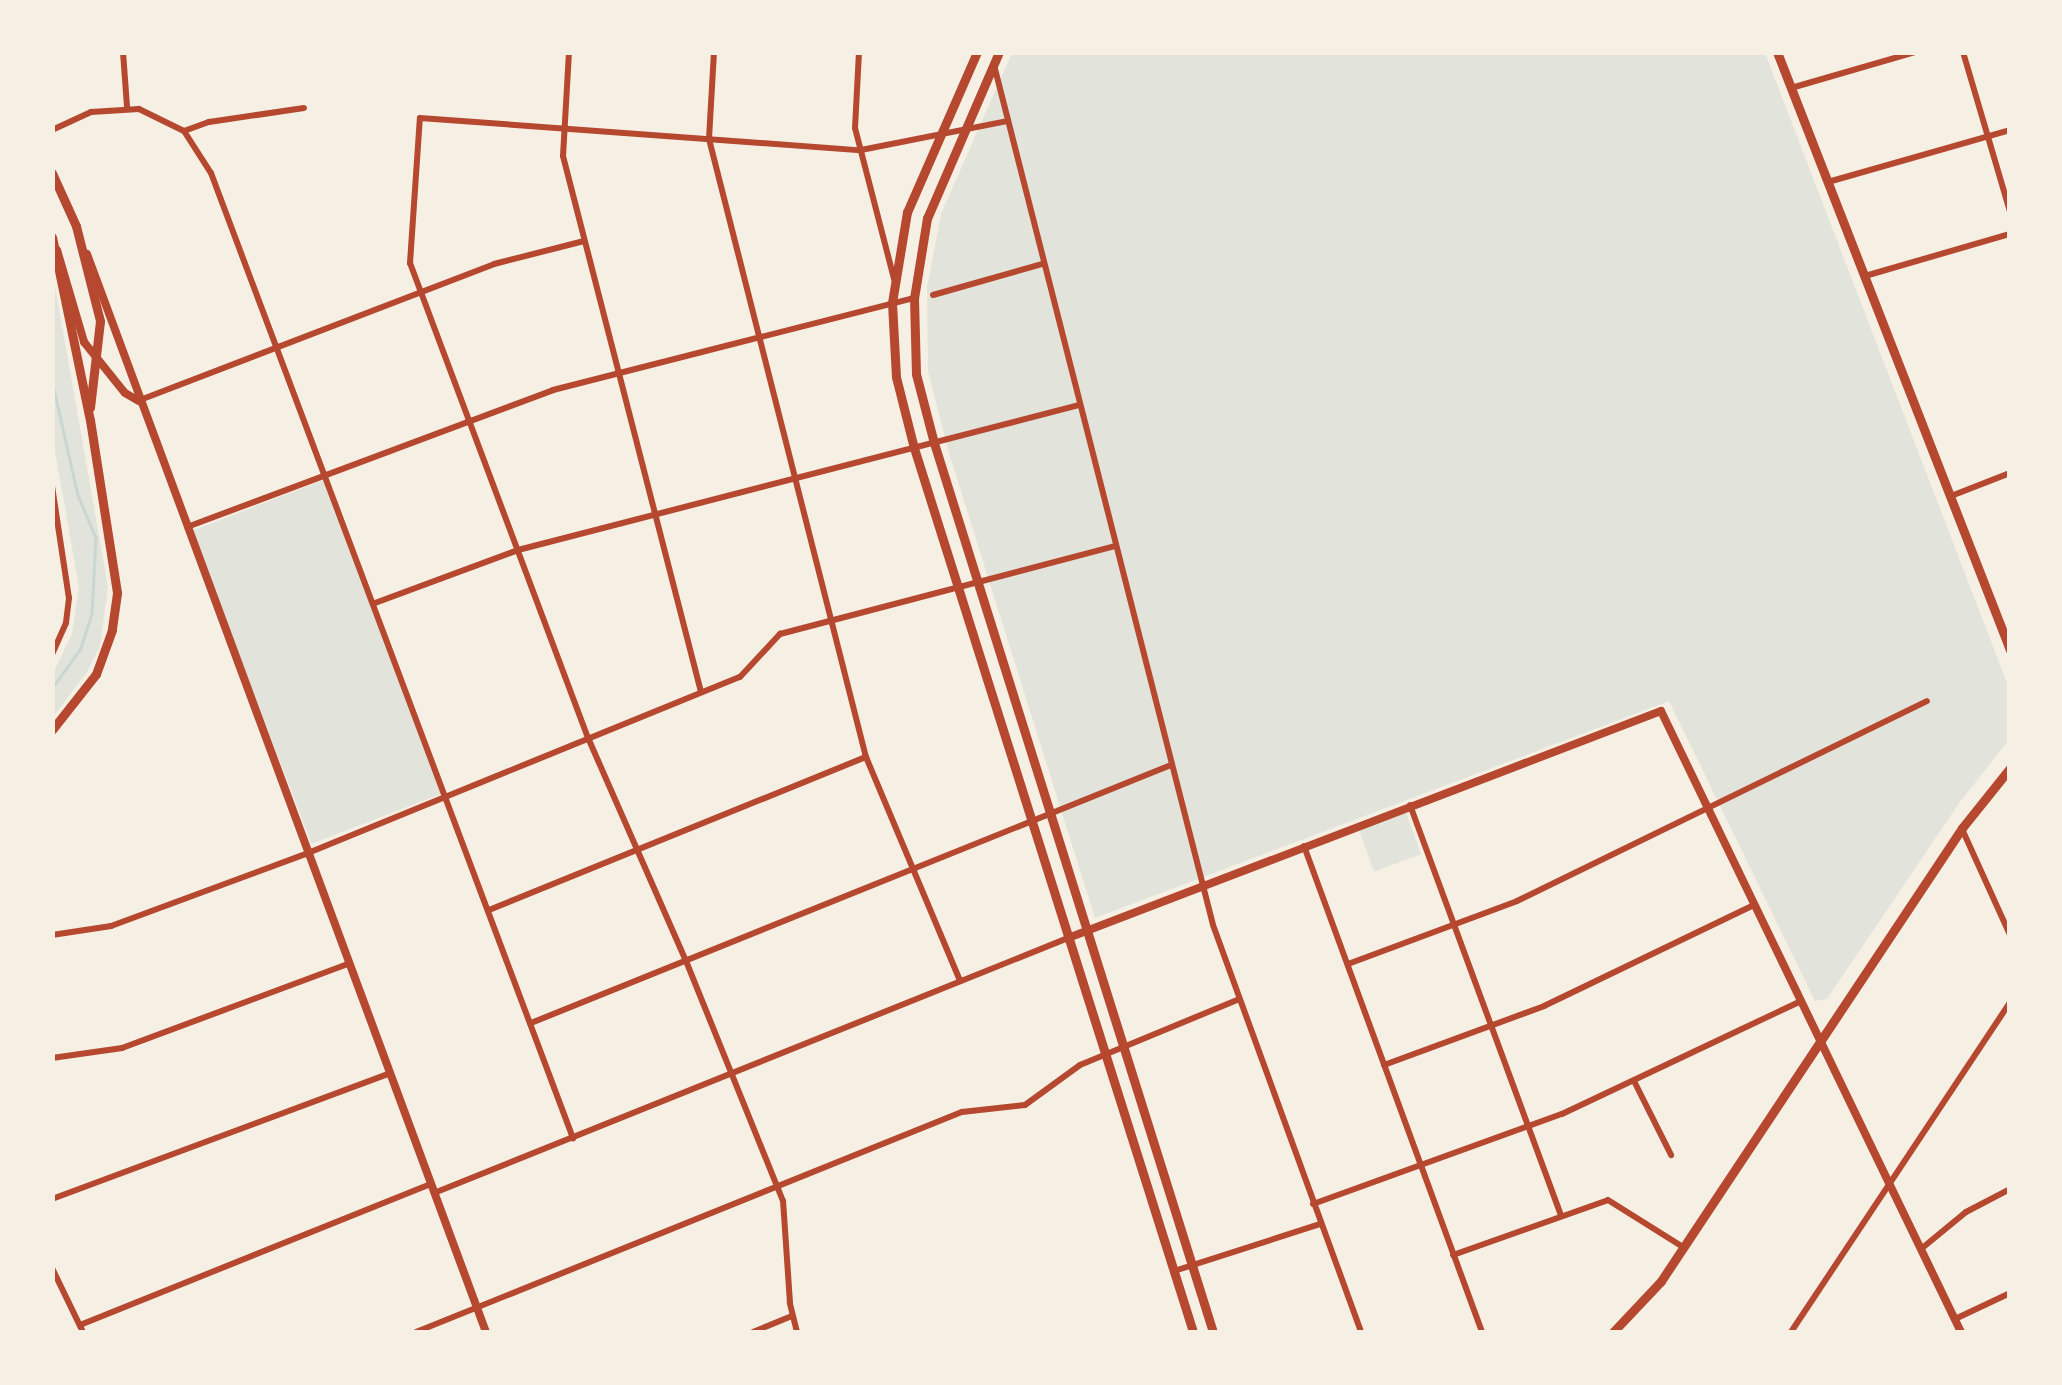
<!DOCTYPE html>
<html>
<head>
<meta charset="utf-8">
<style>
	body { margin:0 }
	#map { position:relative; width:2062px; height:1385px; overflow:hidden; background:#f6efe4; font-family:"Work Sans",sans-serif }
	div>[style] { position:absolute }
	.green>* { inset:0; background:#e2e4dc; transform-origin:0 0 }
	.stream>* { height:2.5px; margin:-1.25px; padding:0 1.25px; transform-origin:1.25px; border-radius:1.25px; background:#c9d6d2 }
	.minor>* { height:6px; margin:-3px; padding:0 3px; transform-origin:3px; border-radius:3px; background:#b5482f }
	.tertiary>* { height:8px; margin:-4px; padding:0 4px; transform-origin:4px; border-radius:4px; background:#b5482f }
	.secondary>* { height:9px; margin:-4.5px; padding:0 4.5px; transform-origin:4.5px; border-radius:4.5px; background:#b5482f }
	.primary>* { height:9px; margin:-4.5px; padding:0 4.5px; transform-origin:4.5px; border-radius:4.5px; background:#b5482f }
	span { translate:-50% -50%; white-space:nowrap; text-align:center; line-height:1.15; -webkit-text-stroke:9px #f6efe4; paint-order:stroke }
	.frame { position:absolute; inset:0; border:55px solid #f6efe4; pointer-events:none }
</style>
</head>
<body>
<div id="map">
	<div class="green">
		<div style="clip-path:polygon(1012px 53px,1765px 53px,2009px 688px,2009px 740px,1959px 803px,1827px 999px,1815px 1001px,1669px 701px,1095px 918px,949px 453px,928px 371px,927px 288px,941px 214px)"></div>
		<div style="clip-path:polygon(53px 274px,108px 587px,100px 646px,87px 672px,53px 717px,53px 673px,72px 634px,79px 587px,53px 440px)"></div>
		<div style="left:324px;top:480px;width:335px;height:142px;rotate:69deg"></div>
		<div style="left:1406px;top:813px;width:44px;height:50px;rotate:70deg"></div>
	</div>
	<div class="stream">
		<div style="left:52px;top:353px;width:17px;rotate:90deg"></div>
		<div style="left:52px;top:380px;width:118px;rotate:77.3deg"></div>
		<div style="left:78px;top:495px;width:47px;rotate:67.3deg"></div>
		<div style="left:96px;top:538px;width:76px;rotate:93deg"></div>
		<div style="left:92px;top:614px;width:38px;rotate:108deg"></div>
		<div style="left:80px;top:650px;width:48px;rotate:125.7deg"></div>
	</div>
	<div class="minor">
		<div style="left:123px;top:52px;width:55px;rotate:85.8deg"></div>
		<div style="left:569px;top:52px;width:104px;rotate:93.3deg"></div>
		<div style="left:563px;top:156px;width:553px;rotate:75.56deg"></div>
		<div style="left:714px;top:52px;width:87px;rotate:93.3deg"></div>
		<div style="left:709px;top:139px;width:638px;rotate:75.75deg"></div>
		<div style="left:866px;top:757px;width:243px;rotate:67.2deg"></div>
		<div style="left:859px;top:52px;width:76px;rotate:93deg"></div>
		<div style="left:855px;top:128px;width:156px;rotate:75.5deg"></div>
		<div style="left:1963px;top:52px;width:167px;rotate:73.6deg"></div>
		<div style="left:994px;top:65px;width:887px;rotate:75.71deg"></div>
		<div style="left:1213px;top:925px;width:433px;rotate:70deg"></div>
		<div style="left:1791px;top:88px;width:129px;rotate:-16.2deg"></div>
		<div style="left:52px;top:130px;width:43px;rotate:-24.8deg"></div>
		<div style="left:91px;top:112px;width:48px;rotate:-3.6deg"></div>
		<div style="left:139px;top:109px;width:50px;rotate:26.1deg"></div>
		<div style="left:184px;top:131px;width:50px;rotate:57.3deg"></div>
		<div style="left:211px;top:173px;width:1031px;rotate:69.44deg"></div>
		<div style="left:184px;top:131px;width:27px;rotate:-20deg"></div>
		<div style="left:209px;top:122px;width:96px;rotate:-8.4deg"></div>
		<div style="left:1828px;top:182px;width:189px;rotate:-15.9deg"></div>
		<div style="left:1865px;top:276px;width:151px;rotate:-16.2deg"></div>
		<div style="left:933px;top:295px;width:113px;rotate:-15.9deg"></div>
		<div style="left:140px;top:400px;width:379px;rotate:-21deg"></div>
		<div style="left:494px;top:264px;width:93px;rotate:-14.3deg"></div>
		<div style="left:52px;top:486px;width:113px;rotate:81.4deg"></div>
		<div style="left:69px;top:598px;width:25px;rotate:97deg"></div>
		<div style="left:66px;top:623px;width:34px;rotate:114deg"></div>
		<div style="left:1951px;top:496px;width:63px;rotate:-21.3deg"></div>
		<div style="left:187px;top:527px;width:391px;rotate:-20.5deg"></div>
		<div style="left:553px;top:390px;width:373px;rotate:-14.3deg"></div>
		<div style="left:375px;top:603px;width:153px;rotate:-20.3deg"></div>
		<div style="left:518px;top:550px;width:579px;rotate:-14.49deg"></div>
		<div style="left:1410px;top:805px;width:437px;rotate:69.8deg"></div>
		<div style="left:1962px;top:829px;width:116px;rotate:65.6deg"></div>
		<div style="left:1304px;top:846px;width:518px;rotate:69.88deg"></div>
		<div style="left:489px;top:910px;width:407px;rotate:-22.1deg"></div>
		<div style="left:52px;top:935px;width:60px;rotate:-8.7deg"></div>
		<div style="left:111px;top:926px;width:210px;rotate:-20.3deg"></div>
		<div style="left:308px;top:853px;width:466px;rotate:-22.2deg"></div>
		<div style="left:740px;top:677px;width:59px;rotate:-47.1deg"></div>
		<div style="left:780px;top:634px;width:346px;rotate:-14.7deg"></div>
		<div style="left:1348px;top:964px;width:180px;rotate:-20.4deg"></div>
		<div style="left:1517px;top:901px;width:456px;rotate:-26deg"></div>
		<div style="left:531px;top:1023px;width:690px;rotate:-21.96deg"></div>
		<div style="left:52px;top:1058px;width:71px;rotate:-8.1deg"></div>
		<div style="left:122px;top:1048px;width:243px;rotate:-20.4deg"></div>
		<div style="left:1384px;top:1065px;width:171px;rotate:-20.2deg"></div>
		<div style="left:1544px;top:1006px;width:233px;rotate:-25.7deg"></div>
		<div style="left:1634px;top:1081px;width:83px;rotate:63.4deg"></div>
		<div style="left:434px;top:1193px;width:683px;rotate:-21.91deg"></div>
		<div style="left:52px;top:1199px;width:361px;rotate:-20.4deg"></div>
		<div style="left:1313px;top:1204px;width:265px;rotate:-19.9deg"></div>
		<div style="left:1562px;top:1114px;width:264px;rotate:-25.3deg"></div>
		<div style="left:1921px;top:1249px;width:58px;rotate:-39.4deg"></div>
		<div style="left:1966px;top:1212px;width:50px;rotate:-27.6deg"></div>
		<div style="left:1453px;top:1255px;width:164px;rotate:-19.5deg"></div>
		<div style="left:1608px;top:1200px;width:89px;rotate:32.1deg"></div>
		<div style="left:52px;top:1268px;width:71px;rotate:64.2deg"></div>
		<div style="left:1174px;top:1271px;width:153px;rotate:-17.8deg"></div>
		<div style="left:1955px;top:1319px;width:61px;rotate:-25.3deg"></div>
		<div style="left:80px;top:1325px;width:378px;rotate:-21.9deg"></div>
		<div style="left:416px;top:1332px;width:589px;rotate:-21.95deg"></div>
		<div style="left:962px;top:1112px;width:63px;rotate:-6.3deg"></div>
		<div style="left:1025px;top:1105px;width:68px;rotate:-36deg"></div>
		<div style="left:1080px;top:1065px;width:172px;rotate:-22.5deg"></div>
		<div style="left:753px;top:1332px;width:42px;rotate:-22.3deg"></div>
		<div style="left:797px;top:1332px;width:30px;rotate:-104deg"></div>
		<div style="left:790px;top:1303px;width:102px;rotate:-93.9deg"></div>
		<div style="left:783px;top:1201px;width:259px;rotate:-112deg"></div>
		<div style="left:686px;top:961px;width:244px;rotate:-113.7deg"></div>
		<div style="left:588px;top:738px;width:507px;rotate:-110.54deg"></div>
		<div style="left:410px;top:263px;width:145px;rotate:-86.1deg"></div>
		<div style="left:420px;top:118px;width:442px;rotate:4.2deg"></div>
		<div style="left:861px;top:150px;width:150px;rotate:-11.2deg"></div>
		<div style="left:1791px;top:1332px;width:396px;rotate:-56.4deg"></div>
	</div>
	<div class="tertiary">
		<div style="left:57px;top:250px;width:96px;rotate:73.6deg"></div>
		<div style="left:84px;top:342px;width:65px;rotate:51.2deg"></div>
		<div style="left:125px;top:393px;width:16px;rotate:30deg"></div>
		<div style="left:87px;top:254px;width:1149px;rotate:69.69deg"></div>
		<div style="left:1068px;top:938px;width:635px;rotate:-20.95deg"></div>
		<div style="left:1661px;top:711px;width:690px;rotate:64.22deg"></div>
	</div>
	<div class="secondary">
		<div style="left:1777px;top:52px;width:642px;rotate:68.71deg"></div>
		<div style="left:52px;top:173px;width:58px;rotate:65.6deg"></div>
		<div style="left:76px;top:226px;width:98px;rotate:75.8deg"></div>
		<div style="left:100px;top:321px;width:87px;rotate:96.6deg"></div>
		<div style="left:52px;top:237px;width:187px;rotate:78.3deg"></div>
		<div style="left:90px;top:420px;width:175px;rotate:81.1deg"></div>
		<div style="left:117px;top:593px;width:37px;rotate:98deg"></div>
		<div style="left:112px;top:630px;width:47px;rotate:110deg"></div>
		<div style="left:96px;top:674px;width:71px;rotate:128.2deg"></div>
		<div style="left:1613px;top:1332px;width:70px;rotate:-46.7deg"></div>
		<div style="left:1661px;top:1281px;width:544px;rotate:-56.4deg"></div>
		<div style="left:1962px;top:828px;width:77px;rotate:-51.3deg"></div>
	</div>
	<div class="primary">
		<div style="left:977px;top:52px;width:175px;rotate:113.6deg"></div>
		<div style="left:907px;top:212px;width:92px;rotate:99.4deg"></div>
		<div style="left:892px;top:303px;width:74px;rotate:86.9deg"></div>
		<div style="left:896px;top:377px;width:73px;rotate:75.8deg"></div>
		<div style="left:914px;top:448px;width:927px;rotate:72.48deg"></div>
		<div style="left:999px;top:52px;width:181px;rotate:113.4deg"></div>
		<div style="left:927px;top:218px;width:81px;rotate:99.2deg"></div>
		<div style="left:914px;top:298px;width:76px;rotate:88.5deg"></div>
		<div style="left:916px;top:374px;width:71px;rotate:75.4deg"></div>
		<div style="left:934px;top:443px;width:932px;rotate:72.58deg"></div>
	</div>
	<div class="frame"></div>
</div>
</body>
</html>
